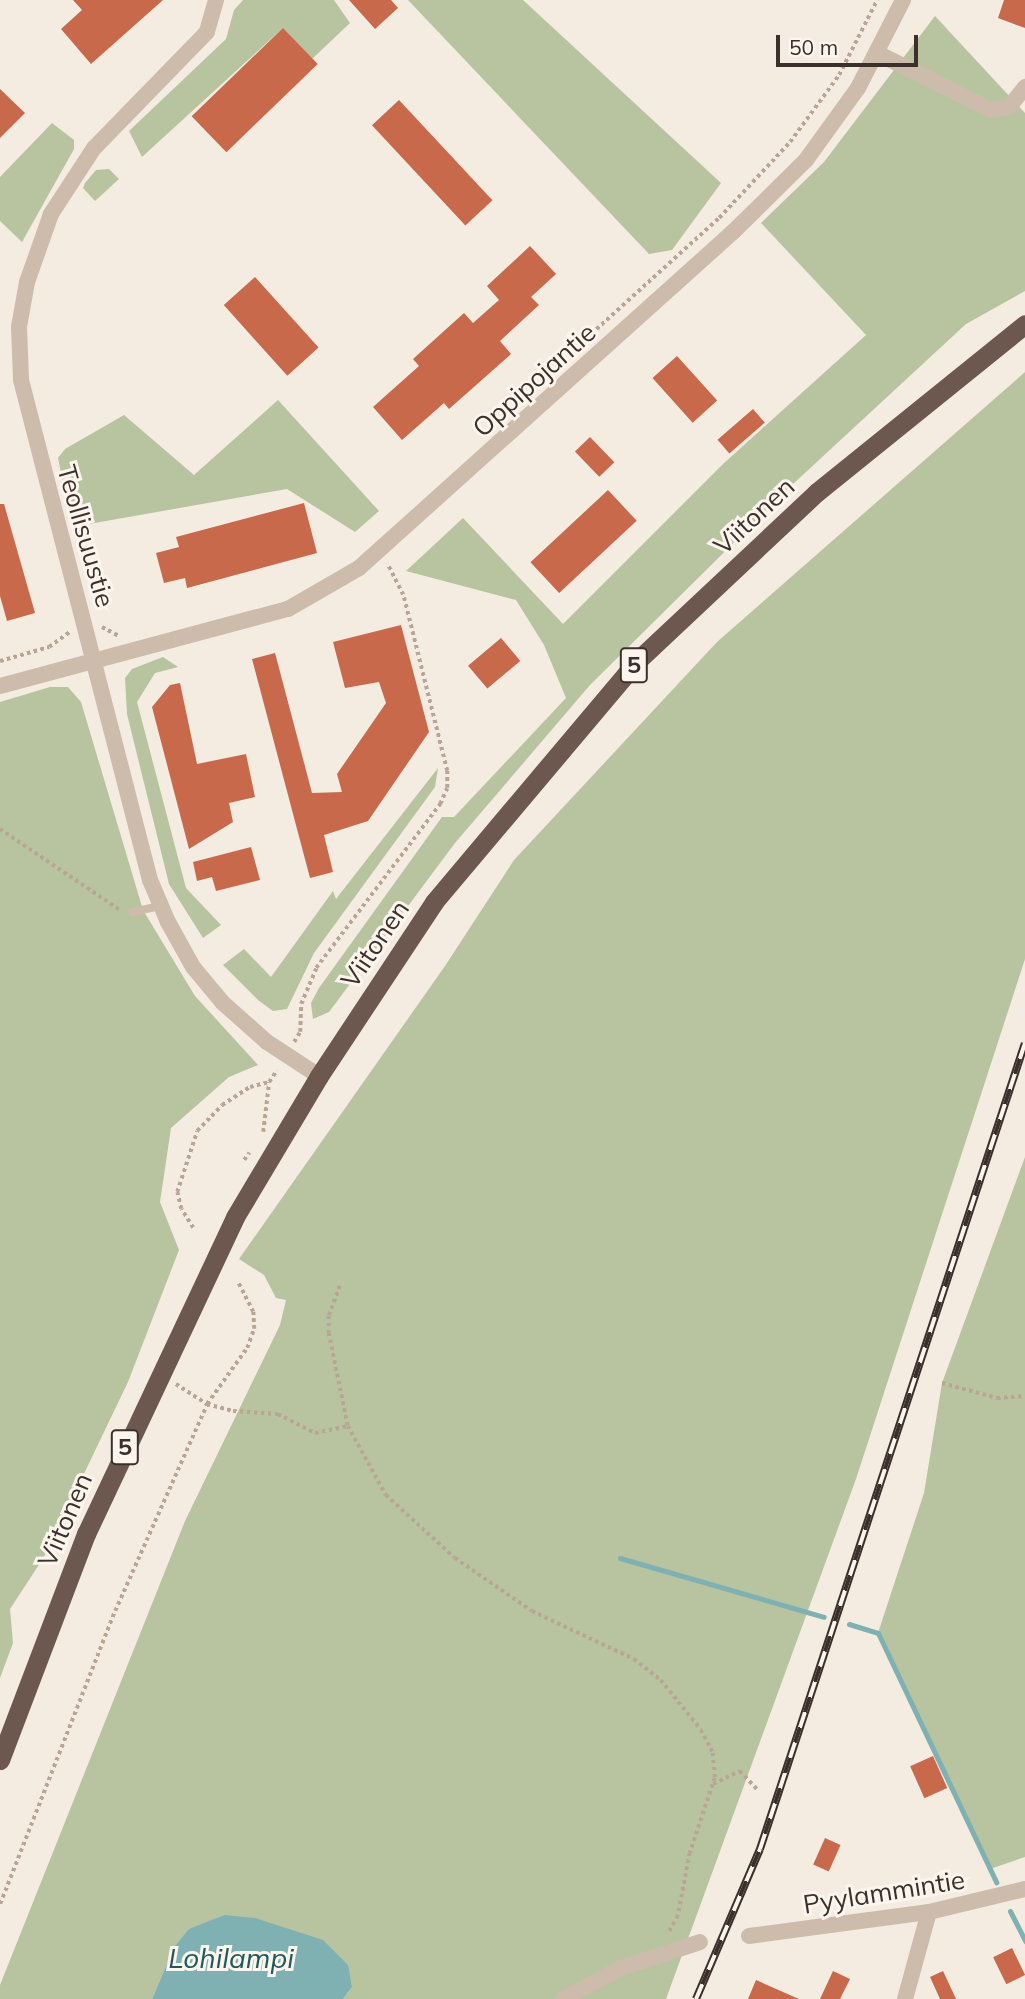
<!DOCTYPE html>
<html>
<head>
<meta charset="utf-8">
<style>
	body { margin:0 }
	#map { position:relative; width:1025px; height:1999px; overflow:hidden; background:#f4ebe1; font-family:Mulish,sans-serif }
	div>[style] { position:absolute }
	.green>* { inset:0; background:#b8c4a0 }
	.water>* { inset:0; background:#7fb0b2 }
	.stream>* { height:5px; margin:-2.5px; padding:0 2.5px; transform-origin:2.5px; border-radius:2.5px; background:#7fb0b2 }
	.building>* { inset:0; background:#c8694b; transform-origin:0 0 }
	.path>* { height:3.5px; margin-top:-1.75px; transform-origin:0; background:repeating-linear-gradient(90deg,#b9a596 0 3.5px,transparent 0 7px) }
	.service>* { height:8px; margin:-4px; padding:0 4px; transform-origin:4px; border-radius:4px; background:#cdbbac }
	.minor>* { height:16px; margin:-8px; padding:0 8px; transform-origin:8px; border-radius:8px; background:#cdbbac }
	.trunk>* { height:19px; margin:-9.5px; padding:0 9.5px; transform-origin:9.5px; border-radius:9.5px; background:#6c584f }
	.rail>* { height:8px; margin-top:-4px; transform-origin:0; background:repeating-linear-gradient(90deg,#fbf5ee 0 16px,#3b302b 0 32px); box-sizing:border-box; border-block:2px solid #3b302b }
	span { translate:-50% -50%; white-space:nowrap; text-align:center; line-height:1.15; -webkit-text-stroke:6px #fbf5ee; paint-order:stroke }
	.shield-label span { padding:2px 5px; background:#fbf5ee; border:2px solid; border-radius:5px; -webkit-text-stroke-width:0 }
	.shield-label { font-size:24px; color:#3b302b; font-weight:700 }
	.street-label { font-size:26px; color:#3b302b }
	.water-label { font-size:28px; color:#1f5a5e; font-style:italic }
	.scale { position:absolute; left:776px; top:35px; width:142px; height:32px; box-sizing:border-box; border:4px solid #3b302b; border-top:0; padding-left:9px; font-size:21px; line-height:24px; white-space:nowrap; color:#3b302b; -webkit-text-stroke:5px #fbf5ee; paint-order:stroke }
</style>
</head>
<body>
<div id="map">
	<div class="green">
		<div style="clip-path:polygon(243px 0,334px 0,350px 23px,312px 59px,283px 28px,142px 157px,129px 131px,226px 39px,234px 10px)"></div>
		<div style="clip-path:polygon(408px 0,523px 0,721px 183px,672px 250px,649px 254px)"></div>
		<div style="clip-path:polygon(935px 16px,1025px 113px,1025px 291px,966px 324px,793px 484px,590px 685px,455px 843px,329px 1012px,313px 1019px,311px 1003px,319px 988px,442px 817px,454px 817px,566px 698px,544px 645px,516px 600px,406px 571px,463px 518px,563px 624px,723px 464px,866px 335px,761px 223px,824px 162px)"></div>
		<div style="clip-path:polygon(52px 123px,74px 140px,74px 149px,22px 242px,0 221px,0 177px)"></div>
		<div style="clip-path:polygon(109px 169px,119px 179px,95px 201px,83px 188px,85px 183px,96px 170px)"></div>
		<div style="clip-path:polygon(1025px 372px,1025px 959px,856px 1479px,666px 1999px,343px 1999px,352px 1987px,224px 1915px,189px 1930px,174px 1947px,152px 1999px,0 1999px,0 1985px,185px 1521px,280px 1325px,286px 1300px,276px 1298px,264px 1275px,239px 1259px,445px 966px,514px 860px,717px 642px)"></div>
		<div style="clip-path:polygon(278px 400px,379px 511px,355px 532px,287px 489px,72px 527px,58px 458px,65px 449px,124px 415px,194px 475px)"></div>
		<div style="clip-path:polygon(163px 657px,178px 667px,155px 673px,137px 702px,186px 888px,221px 925px,203px 938px,169px 884px,127px 714px,125px 678px,132px 669px)"></div>
		<div style="clip-path:polygon(50px 687px,68px 687px,81px 702px,143px 910px,195px 996px,258px 1065px,229px 1077px,171px 1128px,160px 1202px,179px 1250px,128px 1382px,44px 1557px,10px 1609px,13px 1643px,0 1678px,0 702px)"></div>
		<div style="clip-path:polygon(438px 768px,435px 787px,314px 953px,287px 1009px,273px 1011px,258px 1000px,223px 965px,244px 949px,271px 977px,333px 891px,336px 899px)"></div>
		<div style="clip-path:polygon(1025px 1157px,1025px 1857px,990px 1869px,878px 1633px,924px 1493px,942px 1383px)"></div>
	</div>
	<div class="water">
		<div style="clip-path:polygon(224px 1915px,255px 1918px,323px 1940px,348px 1965px,352px 1987px,343px 1999px,152px 1999px,174px 1947px,189px 1929px)"></div>
	</div>
	<div class="stream">
		<div style="left:620px;top:1558px;width:212px;rotate:16.1deg"></div>
		<div style="left:849px;top:1624px;width:30px;rotate:17deg"></div>
		<div style="left:878px;top:1633px;width:276px;rotate:64.6deg"></div>
		<div style="left:1010px;top:1911px;width:34px;rotate:63deg"></div>
	</div>
	<div class="building">
		<div style="clip-path:polygon(73px 0,163px 0,91px 64px,61px 29px,82px 10px)"></div>
		<div style="clip-path:polygon(349px 0,391px 0,398px 8px,375px 29px)"></div>
		<div style="clip-path:polygon(1004px 0,1025px 0,1025px 28px,998px 18px)"></div>
		<div style="left:283px;top:28px;width:50px;height:127px;rotate:46deg"></div>
		<div style="clip-path:polygon(0 89px,25px 113px,0 138px)"></div>
		<div style="left:399px;top:100px;width:137px;height:37px;rotate:47deg"></div>
		<div style="clip-path:polygon(530px 246px,556px 274px,531px 297px,539px 305px,500px 341px,511px 354px,449px 409px,444px 403px,402px 440px,373px 407px,419px 366px,413px 359px,464px 313px,473px 323px,499px 300px,487px 286px)"></div>
		<div style="left:255px;top:277px;width:95px;height:42px;rotate:48deg"></div>
		<div style="left:677px;top:356px;width:60px;height:33px;rotate:48deg"></div>
		<div style="left:753px;top:409px;width:18px;height:47px;rotate:49deg"></div>
		<div style="left:590px;top:437px;width:35px;height:21px;rotate:46deg"></div>
		<div style="left:608px;top:490px;width:42px;height:106px;rotate:47deg"></div>
		<div style="clip-path:polygon(304px 503px,317px 553px,187px 588px,185px 578px,164px 583px,156px 553px,179px 547px,176px 537px)"></div>
		<div style="clip-path:polygon(0 504px,4px 504px,35px 613px,7px 621px,0 596px)"></div>
		<div style="clip-path:polygon(401px 625px,429px 732px,368px 821px,324px 835px,333px 872px,310px 878px,252px 659px,275px 653px,312px 793px,342px 792px,337px 774px,386px 703px,379px 682px,345px 688px,333px 642px)"></div>
		<div style="left:501px;top:638px;width:30px;height:43px;rotate:50deg"></div>
		<div style="clip-path:polygon(180px 683px,197px 764px,246px 754px,255px 797px,229px 803px,233px 822px,189px 849px,152px 707px,170px 685px)"></div>
		<div style="clip-path:polygon(251px 847px,260px 880px,216px 891px,212px 877px,197px 881px,193px 862px)"></div>
		<div style="left:933px;top:1756px;width:35px;height:25px;rotate:66deg"></div>
		<div style="left:825px;top:1838px;width:17px;height:29px;rotate:24deg"></div>
		<div style="left:1012px;top:1948px;width:30px;height:21px;rotate:64deg"></div>
		<div style="clip-path:polygon(833px 1971px,850px 1979px,840px 1999px,820px 1999px)"></div>
		<div style="clip-path:polygon(943px 1971px,956px 1999px,940px 1999px,930px 1977px)"></div>
		<div style="clip-path:polygon(756px 1980px,799px 1999px,748px 1999px)"></div>
	</div>
	<div class="path">
		<div style="left:591px;top:334px;width:173px;rotate:-42.2deg"></div>
		<div style="left:719px;top:218px;width:104px;rotate:-46.9deg"></div>
		<div style="left:790px;top:142px;width:83px;rotate:-53.8deg"></div>
		<div style="left:839px;top:75px;width:84px;rotate:-63.1deg"></div>
		<div style="left:102px;top:627px;width:19px;rotate:28deg"></div>
		<div style="left:0;top:661px;width:51px;rotate:-15.9deg"></div>
		<div style="left:49px;top:647px;width:26px;rotate:-36deg"></div>
		<div style="left:0;top:829px;width:145px;rotate:34deg"></div>
		<div style="left:294px;top:1042px;width:12px;rotate:-59deg"></div>
		<div style="left:300px;top:1032px;width:28px;rotate:-88deg"></div>
		<div style="left:301px;top:1004px;width:39px;rotate:-67deg"></div>
		<div style="left:316px;top:968px;width:206px;rotate:-52.9deg"></div>
		<div style="left:440px;top:804px;width:17px;rotate:-66deg"></div>
		<div style="left:447px;top:788px;width:17px;rotate:-90deg"></div>
		<div style="left:447px;top:771px;width:181px;rotate:-104deg"></div>
		<div style="left:403px;top:595px;width:35px;rotate:-117deg"></div>
		<div style="left:263px;top:1132px;width:50px;rotate:-83.2deg"></div>
		<div style="left:244px;top:1160px;width:9px;rotate:-54deg"></div>
		<div style="left:193px;top:1228px;width:22px;rotate:-122deg"></div>
		<div style="left:181px;top:1209px;width:17px;rotate:-103deg"></div>
		<div style="left:177px;top:1192px;width:64px;rotate:-71.8deg"></div>
		<div style="left:197px;top:1131px;width:36px;rotate:-46deg"></div>
		<div style="left:222px;top:1105px;width:33px;rotate:-33deg"></div>
		<div style="left:250px;top:1087px;width:20px;rotate:-15deg"></div>
		<div style="left:269px;top:1082px;width:14px;rotate:-56deg"></div>
		<div style="left:340px;top:1286px;width:32px;rotate:110deg"></div>
		<div style="left:329px;top:1316px;width:17px;rotate:90deg"></div>
		<div style="left:329px;top:1333px;width:95px;rotate:78.5deg"></div>
		<div style="left:942px;top:1383px;width:57px;rotate:15.3deg"></div>
		<div style="left:997px;top:1398px;width:28px;rotate:-4deg"></div>
		<div style="left:176px;top:1384px;width:37px;rotate:33deg"></div>
		<div style="left:207px;top:1404px;width:27px;rotate:15deg"></div>
		<div style="left:233px;top:1411px;width:45px;rotate:3.8deg"></div>
		<div style="left:278px;top:1414px;width:42px;rotate:27.2deg"></div>
		<div style="left:315px;top:1433px;width:34px;rotate:-12deg"></div>
		<div style="left:348px;top:1426px;width:79px;rotate:61.2deg"></div>
		<div style="left:386px;top:1495px;width:93px;rotate:42.4deg"></div>
		<div style="left:455px;top:1558px;width:93px;rotate:34.5deg"></div>
		<div style="left:532px;top:1611px;width:113px;rotate:25.2deg"></div>
		<div style="left:634px;top:1659px;width:34px;rotate:38deg"></div>
		<div style="left:661px;top:1680px;width:64px;rotate:51.3deg"></div>
		<div style="left:701px;top:1730px;width:26px;rotate:62deg"></div>
		<div style="left:713px;top:1753px;width:25px;rotate:85deg"></div>
		<div style="left:715px;top:1778px;width:79px;rotate:108.4deg"></div>
		<div style="left:690px;top:1853px;width:64px;rotate:100.8deg"></div>
		<div style="left:678px;top:1916px;width:21px;rotate:119deg"></div>
		<div style="left:713px;top:1784px;width:30px;rotate:-26deg"></div>
		<div style="left:740px;top:1771px;width:25px;rotate:47deg"></div>
		<div style="left:0;top:1904px;width:315px;rotate:-68.6deg"></div>
		<div style="left:115px;top:1611px;width:227px;rotate:-66deg"></div>
		<div style="left:207px;top:1404px;width:69px;rotate:-54.5deg"></div>
		<div style="left:247px;top:1348px;width:20px;rotate:-70deg"></div>
		<div style="left:254px;top:1329px;width:17px;rotate:-93deg"></div>
		<div style="left:253px;top:1312px;width:34px;rotate:-117deg"></div>
	</div>
	<div class="service">
		<div style="left:132px;top:912px;width:30px;rotate:-12deg"></div>
	</div>
	<div class="minor">
		<div style="left:216px;top:0;width:33px;rotate:106deg"></div>
		<div style="left:207px;top:32px;width:162px;rotate:134.2deg"></div>
		<div style="left:94px;top:148px;width:79px;rotate:123.1deg"></div>
		<div style="left:51px;top:214px;width:72px;rotate:109.4deg"></div>
		<div style="left:27px;top:282px;width:46px;rotate:100.1deg"></div>
		<div style="left:19px;top:327px;width:53px;rotate:87.8deg"></div>
		<div style="left:21px;top:380px;width:516px;rotate:75.53deg"></div>
		<div style="left:150px;top:880px;width:46px;rotate:66.8deg"></div>
		<div style="left:168px;top:922px;width:51px;rotate:60.9deg"></div>
		<div style="left:193px;top:967px;width:47px;rotate:50.2deg"></div>
		<div style="left:223px;top:1003px;width:59px;rotate:41.6deg"></div>
		<div style="left:267px;top:1042px;width:62px;rotate:33.2deg"></div>
		<div style="left:877px;top:53px;width:127px;rotate:26.6deg"></div>
		<div style="left:991px;top:110px;width:18px;rotate:-9deg"></div>
		<div style="left:1009px;top:107px;width:26px;rotate:-51deg"></div>
		<div style="left:0;top:686px;width:298px;rotate:-15deg"></div>
		<div style="left:288px;top:609px;width:82px;rotate:-30deg"></div>
		<div style="left:359px;top:568px;width:503px;rotate:-41.94deg"></div>
		<div style="left:733px;top:232px;width:103px;rotate:-44.6deg"></div>
		<div style="left:806px;top:160px;width:89px;rotate:-54.2deg"></div>
		<div style="left:858px;top:88px;width:99px;rotate:-62.9deg"></div>
		<div style="left:749px;top:1936px;width:182px;rotate:-7.6deg"></div>
		<div style="left:929px;top:1912px;width:99px;rotate:-13.5deg"></div>
		<div style="left:563px;top:1999px;width:66px;rotate:-28.1deg"></div>
		<div style="left:621px;top:1968px;width:83px;rotate:-18.2deg"></div>
		<div style="left:905px;top:1999px;width:90px;rotate:-74.6deg"></div>
	</div>
	<div class="trunk">
		<div style="left:0;top:1760px;width:242px;rotate:-69.2deg"></div>
		<div style="left:86px;top:1534px;width:350px;rotate:-64.8deg"></div>
		<div style="left:235px;top:1217px;width:164px;rotate:-59.2deg"></div>
		<div style="left:319px;top:1076px;width:209px;rotate:-56.5deg"></div>
		<div style="left:434px;top:902px;width:315px;rotate:-49.9deg"></div>
		<div style="left:637px;top:661px;width:247px;rotate:-43.2deg"></div>
		<div style="left:817px;top:492px;width:267px;rotate:-38.9deg"></div>
	</div>
	<div class="rail">
		<div style="left:696px;top:1999px;width:163px;rotate:-66.9deg"></div>
		<div style="left:760px;top:1849px;width:848px;rotate:-71.8deg"></div>
	</div>
	<div class="shield-label">
		<span style="left:634px;top:665px">5</span>
		<span style="left:125px;top:1447px">5</span>
	</div>
	<div class="street-label">
		<span style="left:534px;top:380px;rotate:-42deg">Oppipojantie</span>
		<span style="left:754px;top:516px;rotate:-43deg">Viitonen</span>
		<span style="left:86px;top:536px;rotate:74deg">Teollisuustie</span>
		<span style="left:375px;top:944px;rotate:-56deg">Viitonen</span>
		<span style="left:65px;top:1520px;rotate:-67deg">Viitonen</span>
		<span style="left:884px;top:1892px;rotate:-9deg">Pyylammintie</span>
	</div>
	<div class="water-label">
		<span style="left:231px;top:1958px">Lohilampi</span>
	</div>
	<div class="scale">50 m</div>
</div>
</body>
</html>
